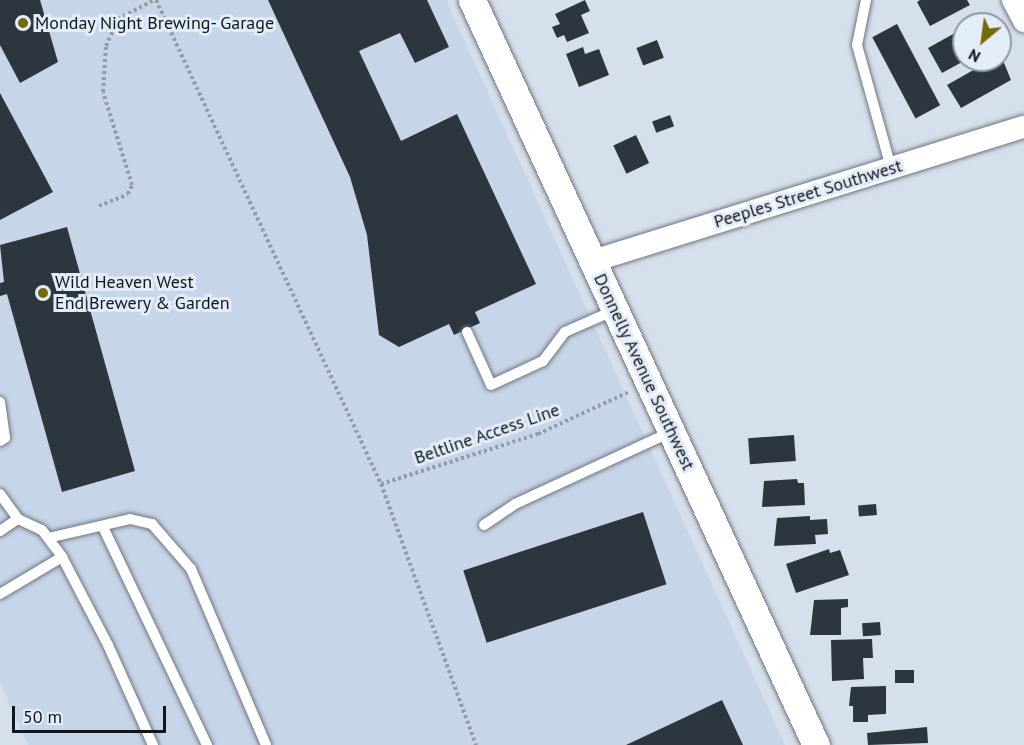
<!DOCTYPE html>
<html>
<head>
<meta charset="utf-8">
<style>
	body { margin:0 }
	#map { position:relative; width:1024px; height:745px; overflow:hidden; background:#d6e0ec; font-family:"PT Sans",sans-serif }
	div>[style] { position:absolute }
	.built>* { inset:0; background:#c6d5e7 }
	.building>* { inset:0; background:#2d353f; transform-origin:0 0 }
	.path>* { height:4px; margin-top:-2px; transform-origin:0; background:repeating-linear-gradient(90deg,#949ca5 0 3px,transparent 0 6px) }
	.roads { filter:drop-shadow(0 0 2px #6e7781) drop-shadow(0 0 2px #6e7781) }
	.service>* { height:10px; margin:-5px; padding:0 5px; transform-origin:5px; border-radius:5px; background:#fff }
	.minor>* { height:22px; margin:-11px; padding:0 11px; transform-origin:11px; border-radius:11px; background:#fff }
	.tertiary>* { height:27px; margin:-13.5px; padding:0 13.5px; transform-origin:13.5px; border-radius:13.5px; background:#fff }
	.dots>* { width:16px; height:16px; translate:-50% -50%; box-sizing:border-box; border:3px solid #e3edf9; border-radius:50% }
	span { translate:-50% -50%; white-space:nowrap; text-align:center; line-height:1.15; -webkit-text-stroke:6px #e3edf9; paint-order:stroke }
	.poi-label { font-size:18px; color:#12161a }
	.left { translate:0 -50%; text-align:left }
	.street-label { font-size:18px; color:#12161a }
	.north { position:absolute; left:952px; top:12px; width:60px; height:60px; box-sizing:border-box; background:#e3edf9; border:2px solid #8f97a0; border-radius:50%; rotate:209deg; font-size:16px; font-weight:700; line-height:24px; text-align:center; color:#12161a }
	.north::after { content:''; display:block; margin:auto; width:21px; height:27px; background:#756b04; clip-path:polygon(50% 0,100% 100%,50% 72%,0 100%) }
	.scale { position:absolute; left:12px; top:706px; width:154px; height:27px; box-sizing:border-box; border:3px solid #12161a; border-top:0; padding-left:8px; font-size:18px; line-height:21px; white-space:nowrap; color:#12161a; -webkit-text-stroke:4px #e3edf9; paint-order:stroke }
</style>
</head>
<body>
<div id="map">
	<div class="built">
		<div style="clip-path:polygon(0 0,446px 0,785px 745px,28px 745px,0 682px)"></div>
	</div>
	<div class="building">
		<div style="clip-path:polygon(0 0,40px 0,58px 62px,20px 83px,0 45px)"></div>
		<div style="clip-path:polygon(268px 0,427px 0,449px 47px,415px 63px,400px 33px,359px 51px,401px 141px,457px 114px,536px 284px,475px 312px,480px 323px,454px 335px,449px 324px,399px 347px,379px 335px,367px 235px,350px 177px)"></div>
		<div style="clip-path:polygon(585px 0,590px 11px,581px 15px,589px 33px,567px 42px,564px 35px,557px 38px,552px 27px,560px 24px,555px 14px)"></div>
		<div style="clip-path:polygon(920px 0,967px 0,970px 5px,930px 26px,917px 2px)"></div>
		<div style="left:897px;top:24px;width:92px;height:28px;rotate:62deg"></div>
		<div style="clip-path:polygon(964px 28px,964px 61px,942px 73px,928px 48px)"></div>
		<div style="left:657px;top:40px;width:19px;height:22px;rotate:69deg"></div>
		<div style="clip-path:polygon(583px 47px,585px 54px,599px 49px,609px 75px,579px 87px,566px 54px)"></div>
		<div style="clip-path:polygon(1000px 53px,1011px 80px,961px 108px,947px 85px,991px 60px,1000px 60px)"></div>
		<div style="clip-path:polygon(0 93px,53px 192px,0 220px)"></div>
		<div style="left:670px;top:115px;width:12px;height:19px;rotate:70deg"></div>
		<div style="left:636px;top:135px;width:31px;height:25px;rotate:65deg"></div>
		<div style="clip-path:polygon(67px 227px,135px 471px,62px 492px,7px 294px,0 296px,0 283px,4px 282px,0 245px)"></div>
		<div style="left:794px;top:435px;width:26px;height:46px;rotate:86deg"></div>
		<div style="clip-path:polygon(797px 479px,798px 483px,804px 483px,805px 505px,762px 507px,764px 481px)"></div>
		<div style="left:876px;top:504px;width:11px;height:18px;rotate:85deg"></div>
		<div style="left:643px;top:512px;width:76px;height:189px;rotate:72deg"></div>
		<div style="clip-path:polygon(810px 516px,810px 520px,827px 519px,828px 534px,815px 535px,816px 544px,774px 546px,777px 518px)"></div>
		<div style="clip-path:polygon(829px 549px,830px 553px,840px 550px,849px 575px,796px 593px,786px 564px)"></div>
		<div style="clip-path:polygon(848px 599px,848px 607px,841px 608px,841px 635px,810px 635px,814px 600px)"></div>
		<div style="left:880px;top:622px;width:13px;height:18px;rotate:86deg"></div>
		<div style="clip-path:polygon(872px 639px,873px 658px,863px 658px,864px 679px,832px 681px,831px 640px)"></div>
		<div style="left:914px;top:670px;width:13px;height:19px;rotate:90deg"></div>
		<div style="clip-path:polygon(886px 686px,886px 714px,868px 715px,868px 722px,853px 722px,853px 706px,849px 706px,851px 687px)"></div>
		<div style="clip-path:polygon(722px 700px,743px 745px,626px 745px)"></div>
		<div style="clip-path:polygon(927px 727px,928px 743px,868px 745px,867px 733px)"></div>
	</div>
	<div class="path">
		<div style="left:156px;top:0;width:534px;rotate:65.07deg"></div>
		<div style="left:381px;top:484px;width:278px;rotate:70deg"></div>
		<div style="left:99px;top:206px;width:31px;rotate:-22deg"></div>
		<div style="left:128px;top:194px;width:10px;rotate:-66deg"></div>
		<div style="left:132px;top:185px;width:97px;rotate:-107.3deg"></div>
		<div style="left:103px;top:92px;width:46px;rotate:-86.3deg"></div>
		<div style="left:106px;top:46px;width:30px;rotate:-66deg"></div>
		<div style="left:118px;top:19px;width:41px;rotate:-27.8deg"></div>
		<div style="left:381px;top:484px;width:165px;rotate:-17.7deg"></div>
		<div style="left:538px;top:434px;width:100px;rotate:-24.8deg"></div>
	</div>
	<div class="roads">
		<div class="service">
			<div style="left:866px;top:0;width:46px;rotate:101.3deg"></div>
			<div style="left:857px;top:45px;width:128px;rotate:74.5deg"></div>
			<div style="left:467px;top:332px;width:58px;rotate:65.6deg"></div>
			<div style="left:491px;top:385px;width:57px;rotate:-24.8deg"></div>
			<div style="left:543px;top:361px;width:36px;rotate:-53deg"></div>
			<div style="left:565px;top:332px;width:55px;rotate:-23.7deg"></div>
			<div style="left:0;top:402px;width:36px;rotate:82deg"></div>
			<div style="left:5px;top:438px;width:6px;rotate:149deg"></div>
			<div style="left:0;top:494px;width:31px;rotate:54deg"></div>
			<div style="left:18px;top:519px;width:26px;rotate:25deg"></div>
			<div style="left:42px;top:530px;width:34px;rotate:53deg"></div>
			<div style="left:62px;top:557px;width:99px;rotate:62.4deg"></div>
			<div style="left:108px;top:645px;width:110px;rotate:65.8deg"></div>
			<div style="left:484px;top:525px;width:37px;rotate:-34deg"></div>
			<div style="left:515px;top:504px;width:172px;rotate:-24.8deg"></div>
			<div style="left:103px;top:527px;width:242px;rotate:64.5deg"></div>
			<div style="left:0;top:531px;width:22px;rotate:-34deg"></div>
			<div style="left:48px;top:538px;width:84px;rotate:-13deg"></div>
			<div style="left:130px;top:519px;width:23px;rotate:13deg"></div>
			<div style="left:152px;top:524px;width:60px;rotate:49.1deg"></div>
			<div style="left:191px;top:569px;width:191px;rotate:66.9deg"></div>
			<div style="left:0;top:594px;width:72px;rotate:-30.8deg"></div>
		</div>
		<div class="minor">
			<div style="left:1013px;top:0;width:24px;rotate:62deg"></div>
			<div style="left:593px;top:261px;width:451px;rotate:-17.3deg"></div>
		</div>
		<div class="tertiary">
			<div style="left:472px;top:0;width:821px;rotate:65.22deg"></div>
		</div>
	</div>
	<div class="dots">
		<div style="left:23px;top:23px;background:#756b04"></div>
		<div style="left:43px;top:293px;background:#756b04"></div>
	</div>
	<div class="poi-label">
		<span class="left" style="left:35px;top:23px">Monday Night Brewing- Garage</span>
		<span class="left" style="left:55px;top:293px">Wild Heaven West<br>End Brewery &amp; Garden</span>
	</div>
	<div class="street-label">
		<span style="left:808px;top:194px;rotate:-17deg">Peeples Street Southwest</span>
		<span style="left:644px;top:372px;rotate:65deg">Donnelly Avenue Southwest</span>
		<span style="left:487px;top:434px;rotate:-19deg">Beltline Access Line</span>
	</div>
	<div class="north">N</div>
	<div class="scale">50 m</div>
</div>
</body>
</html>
